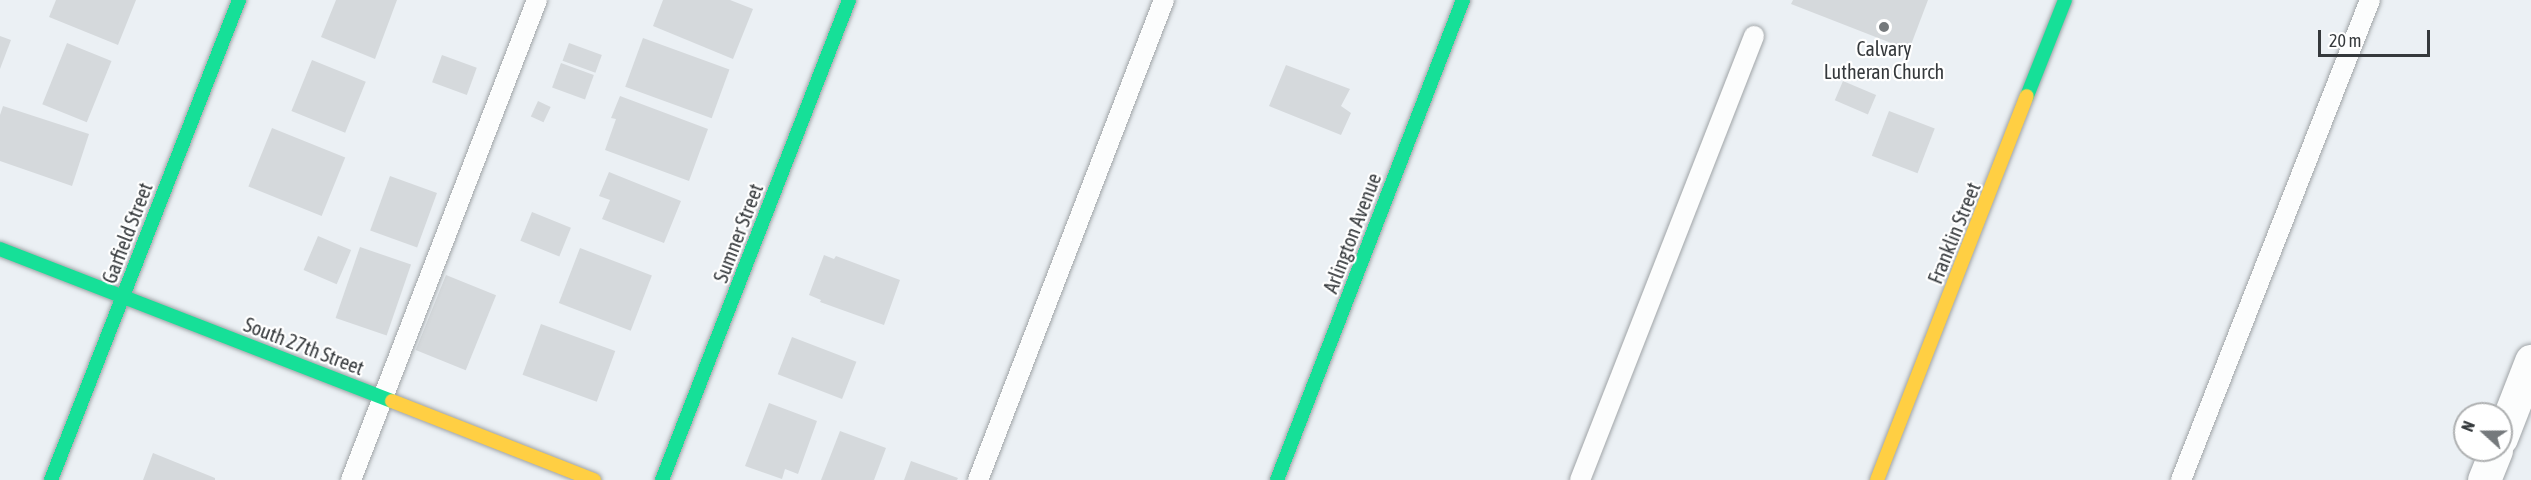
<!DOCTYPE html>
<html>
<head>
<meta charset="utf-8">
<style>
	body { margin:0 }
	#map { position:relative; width:2531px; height:480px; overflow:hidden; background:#ebf0f4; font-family:"Asap Condensed",sans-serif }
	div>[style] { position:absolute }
	.building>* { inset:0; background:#d5d9dc; transform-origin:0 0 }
	.roads { filter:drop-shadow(0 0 2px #a0a4a7) drop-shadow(0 0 2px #a0a4a7) }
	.lane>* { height:20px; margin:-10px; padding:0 10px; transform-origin:10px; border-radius:10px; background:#fcfdfd }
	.street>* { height:33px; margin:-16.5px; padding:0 16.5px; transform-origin:16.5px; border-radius:16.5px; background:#fcfdfd }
	.fast>* { height:14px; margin:-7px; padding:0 7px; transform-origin:7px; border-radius:7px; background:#16e098 }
	.slow>* { height:14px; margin:-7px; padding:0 7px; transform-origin:7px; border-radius:7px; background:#ffcf43 }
	.dots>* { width:16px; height:16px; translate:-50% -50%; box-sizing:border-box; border:3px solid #fff; border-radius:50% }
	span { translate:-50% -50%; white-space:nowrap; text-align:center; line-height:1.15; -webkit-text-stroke:4.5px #fff; paint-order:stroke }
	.poi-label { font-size:20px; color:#35393c }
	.street-label { font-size:20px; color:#35393c }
	.north { position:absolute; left:2453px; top:402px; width:60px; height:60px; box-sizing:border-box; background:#fff; border:2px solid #aeb0b1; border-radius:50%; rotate:291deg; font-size:16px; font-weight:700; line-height:24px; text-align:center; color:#35393c }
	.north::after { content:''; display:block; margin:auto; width:21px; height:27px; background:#75797c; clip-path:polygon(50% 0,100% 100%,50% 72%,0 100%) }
	.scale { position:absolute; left:2318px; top:30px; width:112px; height:27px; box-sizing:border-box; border:3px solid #35393c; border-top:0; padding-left:8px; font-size:18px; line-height:21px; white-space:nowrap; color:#35393c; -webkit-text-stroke:4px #fff; paint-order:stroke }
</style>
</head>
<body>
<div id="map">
	<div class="building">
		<div style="clip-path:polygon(56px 0,136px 0,118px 45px,49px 17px)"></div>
		<div style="clip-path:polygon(336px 0,397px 0,375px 59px,321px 37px)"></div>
		<div style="clip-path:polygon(663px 0,730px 0,753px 9px,733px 59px,653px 26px)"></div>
		<div style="clip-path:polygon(1793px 0,1928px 0,1909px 50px,1791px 4px)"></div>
		<div style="clip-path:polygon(0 36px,11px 40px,0 69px)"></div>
		<div style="left:643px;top:38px;width:92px;height:52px;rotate:20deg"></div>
		<div style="left:67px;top:43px;width:48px;height:66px;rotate:22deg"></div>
		<div style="left:569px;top:43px;width:35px;height:19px;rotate:20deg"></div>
		<div style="left:442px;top:55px;width:37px;height:29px;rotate:20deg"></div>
		<div style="left:312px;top:60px;width:58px;height:55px;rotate:22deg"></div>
		<div style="left:561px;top:63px;width:35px;height:26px;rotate:20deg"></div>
		<div style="clip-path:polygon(1286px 65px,1350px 89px,1341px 106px,1351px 113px,1341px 135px,1269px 106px)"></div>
		<div style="left:1843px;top:81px;width:36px;height:21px;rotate:23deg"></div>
		<div style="clip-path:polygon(620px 96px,708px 129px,689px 181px,605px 150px,616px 119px,611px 118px)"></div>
		<div style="left:538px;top:101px;width:14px;height:17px;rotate:25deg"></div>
		<div style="clip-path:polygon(3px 106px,89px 134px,72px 186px,0 161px,0 115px)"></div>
		<div style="left:1889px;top:111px;width:49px;height:48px;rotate:21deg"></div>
		<div style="left:272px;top:128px;width:79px;height:63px;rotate:22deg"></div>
		<div style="clip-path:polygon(609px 172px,681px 201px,664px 243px,602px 219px,610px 200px,599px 196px)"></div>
		<div style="left:390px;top:176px;width:50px;height:58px;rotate:20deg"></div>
		<div style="left:532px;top:212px;width:42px;height:31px;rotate:22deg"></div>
		<div style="left:318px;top:236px;width:36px;height:37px;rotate:23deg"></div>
		<div style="left:360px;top:247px;width:54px;height:75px;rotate:19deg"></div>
		<div style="left:580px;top:248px;width:77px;height:59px;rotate:21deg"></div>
		<div style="clip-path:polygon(824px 255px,834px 259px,836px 256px,900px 280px,884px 325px,820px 302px,821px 300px,809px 295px)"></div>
		<div style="left:446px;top:275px;width:54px;height:81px;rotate:22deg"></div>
		<div style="left:541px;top:324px;width:79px;height:54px;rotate:20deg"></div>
		<div style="left:792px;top:337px;width:69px;height:40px;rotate:21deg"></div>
		<div style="clip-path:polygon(769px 403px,817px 421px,798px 474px,785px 469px,782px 479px,745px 466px)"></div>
		<div style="clip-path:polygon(840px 431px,886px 448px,874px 480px,821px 480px)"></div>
		<div style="clip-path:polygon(153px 453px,215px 478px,215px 480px,143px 480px)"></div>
		<div style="clip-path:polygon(911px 461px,958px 478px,957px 480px,904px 480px)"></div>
	</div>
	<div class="roads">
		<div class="lane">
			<div style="left:351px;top:480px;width:515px;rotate:-68.82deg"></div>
			<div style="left:978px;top:480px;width:515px;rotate:-68.82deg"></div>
			<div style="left:1580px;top:480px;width:477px;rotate:-68.6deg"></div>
			<div style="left:2181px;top:480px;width:516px;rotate:-68.51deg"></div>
		</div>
		<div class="street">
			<div style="left:2501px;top:438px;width:83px;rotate:-68.7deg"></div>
			<div style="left:2484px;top:480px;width:32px;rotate:-68deg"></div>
		</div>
		<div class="fast">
			<div style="left:2027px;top:96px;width:103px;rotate:-68.4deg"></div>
			<div style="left:0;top:249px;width:420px;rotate:21.2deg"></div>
			<div style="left:51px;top:480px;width:516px;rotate:-68.61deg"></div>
			<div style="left:662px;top:480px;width:515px;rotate:-68.71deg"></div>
			<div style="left:1277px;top:480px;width:515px;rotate:-68.82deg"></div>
		</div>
		<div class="slow">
			<div style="left:392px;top:401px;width:217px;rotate:21.4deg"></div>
			<div style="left:1877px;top:480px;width:412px;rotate:-68.7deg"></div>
		</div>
	</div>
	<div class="dots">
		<div style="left:1884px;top:27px;background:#75797c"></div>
	</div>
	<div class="poi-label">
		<span style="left:1884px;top:60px">Calvary<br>Lutheran Church</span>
	</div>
	<div class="street-label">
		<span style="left:127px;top:233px;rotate:-69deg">Garfield Street</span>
		<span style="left:738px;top:233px;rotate:-69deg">Sumner Street</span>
		<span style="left:1352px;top:233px;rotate:-69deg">Arlington Avenue</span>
		<span style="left:1954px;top:233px;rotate:-68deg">Franklin Street</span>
		<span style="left:304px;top:346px;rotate:21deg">South 27th Street</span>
	</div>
	<div class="north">N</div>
	<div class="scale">20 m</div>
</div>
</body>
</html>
